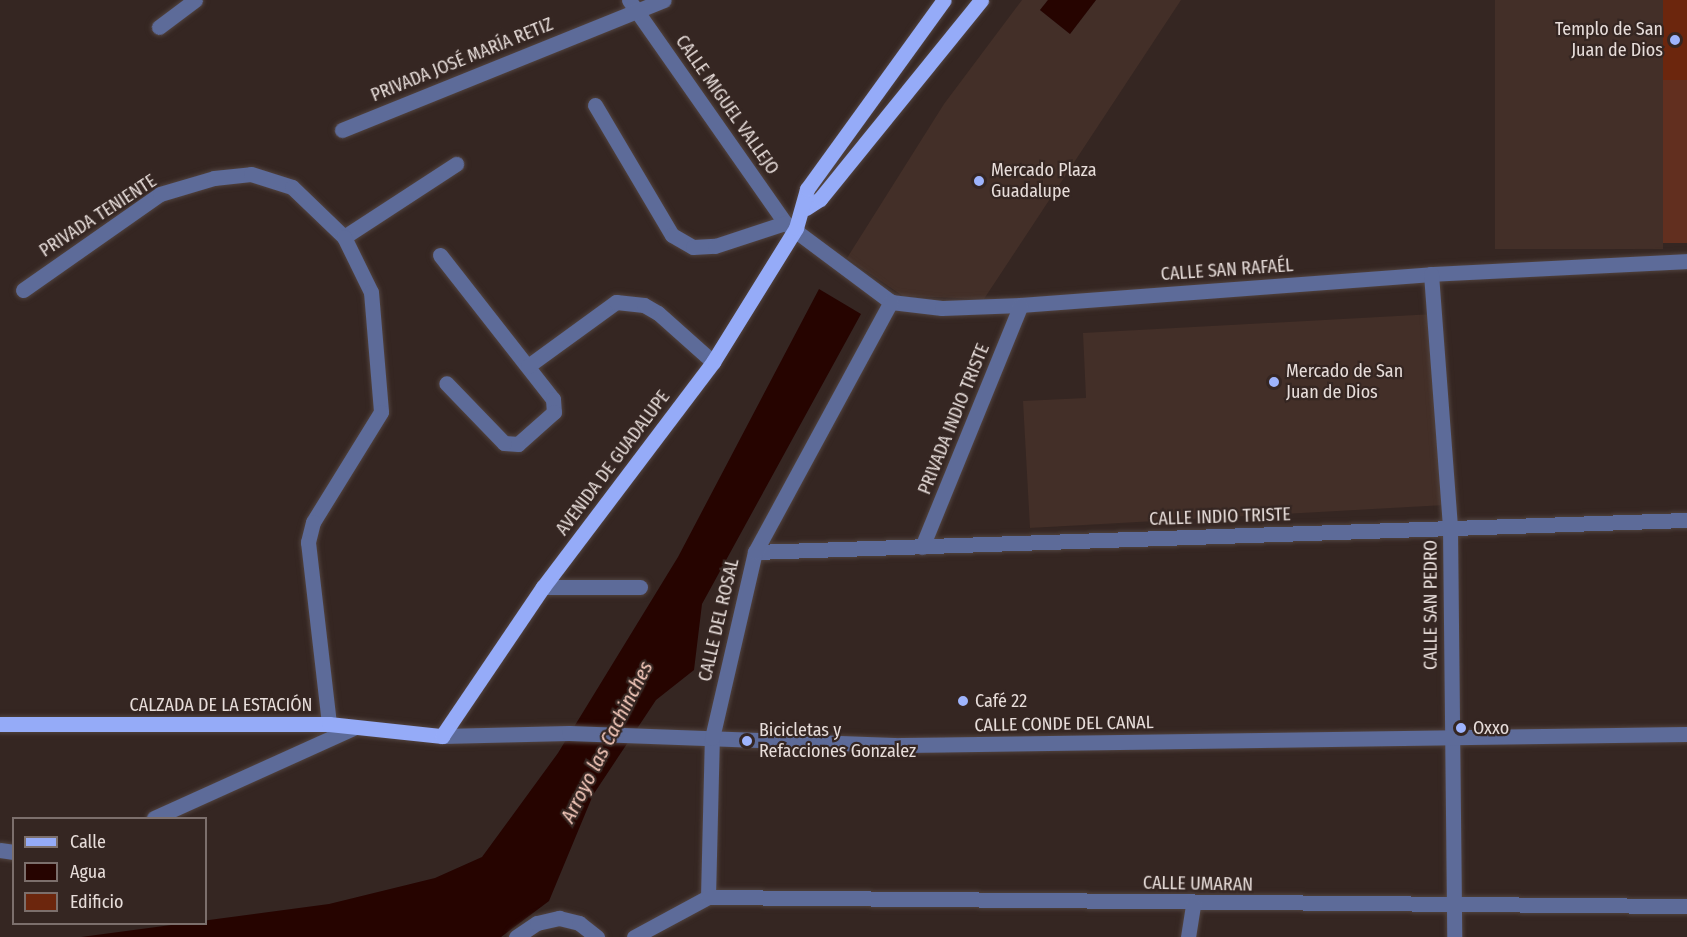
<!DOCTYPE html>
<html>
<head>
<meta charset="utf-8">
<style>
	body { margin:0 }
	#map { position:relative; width:1687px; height:937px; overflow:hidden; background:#352622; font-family:"Fira Sans Condensed",sans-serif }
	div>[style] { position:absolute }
	.built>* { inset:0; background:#432f28; transform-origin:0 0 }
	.green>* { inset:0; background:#622f1f; transform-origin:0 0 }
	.water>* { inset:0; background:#260400 }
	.building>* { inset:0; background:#6c260d; transform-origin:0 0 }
	.roads { filter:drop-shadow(0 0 2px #51433f) drop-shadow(0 0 2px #51433f) }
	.minor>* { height:15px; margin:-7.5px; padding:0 7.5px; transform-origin:7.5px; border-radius:7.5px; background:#5d6b99 }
	.major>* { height:15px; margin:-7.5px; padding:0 7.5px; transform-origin:7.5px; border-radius:7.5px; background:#95abf8 }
	.dots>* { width:16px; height:16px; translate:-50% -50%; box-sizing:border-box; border:3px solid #352622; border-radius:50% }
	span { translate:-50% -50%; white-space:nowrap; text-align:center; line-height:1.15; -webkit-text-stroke:4.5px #352622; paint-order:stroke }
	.poi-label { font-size:18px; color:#e7ddda }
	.right { translate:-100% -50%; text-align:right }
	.left { translate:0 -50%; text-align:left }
	.street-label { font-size:18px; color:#e7ddda }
	.water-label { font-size:20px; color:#f5c9bb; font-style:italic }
	.legend { position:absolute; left:12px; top:817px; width:195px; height:108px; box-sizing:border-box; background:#352622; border:2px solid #7c6f6c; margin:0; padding:8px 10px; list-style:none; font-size:18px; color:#e7ddda }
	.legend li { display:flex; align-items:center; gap:12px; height:30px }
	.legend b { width:30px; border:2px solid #7c6f6c }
</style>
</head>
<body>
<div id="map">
	<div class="built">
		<div style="clip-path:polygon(1022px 0,1048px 0,1040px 10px,1070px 34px,1096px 0,1181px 0,984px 299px,903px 296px,847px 258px,944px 104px)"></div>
		<div style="left:1495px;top:0;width:168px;height:249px"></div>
		<div style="clip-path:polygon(1434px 314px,1445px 505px,1030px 528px,1023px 401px,1086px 398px,1083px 333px)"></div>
	</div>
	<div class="green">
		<div style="left:1663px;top:80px;width:24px;height:163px"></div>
	</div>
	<div class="water">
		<div style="clip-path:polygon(1048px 0,1096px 0,1070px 34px,1040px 10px)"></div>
		<div style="clip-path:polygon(819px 289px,861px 314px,702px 604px,694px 670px,656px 700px,593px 795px,549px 901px,501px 937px,81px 937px,329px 904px,435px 878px,482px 857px,558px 753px,678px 557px)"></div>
	</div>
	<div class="building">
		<div style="left:1663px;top:0;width:24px;height:80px"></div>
	</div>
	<div class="roads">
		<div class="minor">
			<div style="left:629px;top:0;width:272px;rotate:55deg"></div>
			<div style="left:785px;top:223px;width:132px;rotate:36.7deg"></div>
			<div style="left:891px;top:302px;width:51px;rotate:6.7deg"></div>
			<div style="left:942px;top:308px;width:79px;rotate:-2.2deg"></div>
			<div style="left:1021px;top:305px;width:411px;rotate:-4.3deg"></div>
			<div style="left:1431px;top:274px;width:256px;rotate:-2.9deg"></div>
			<div style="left:159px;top:27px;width:45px;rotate:-36.9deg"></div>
			<div style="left:595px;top:105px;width:151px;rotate:59.4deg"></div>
			<div style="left:672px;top:235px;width:24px;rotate:30deg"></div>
			<div style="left:693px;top:247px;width:22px;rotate:-3deg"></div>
			<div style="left:715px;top:246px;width:74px;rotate:-18.2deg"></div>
			<div style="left:342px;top:130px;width:347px;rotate:-22deg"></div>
			<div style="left:344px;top:237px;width:134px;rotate:-33.1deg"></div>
			<div style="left:440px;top:255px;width:183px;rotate:51.9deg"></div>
			<div style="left:553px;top:399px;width:13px;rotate:86deg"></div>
			<div style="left:554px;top:412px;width:48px;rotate:138.4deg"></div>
			<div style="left:518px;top:444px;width:14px;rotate:-176deg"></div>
			<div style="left:504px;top:443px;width:83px;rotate:-134deg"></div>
			<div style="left:1431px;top:274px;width:255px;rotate:85.7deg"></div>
			<div style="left:1450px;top:528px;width:409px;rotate:89.4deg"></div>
			<div style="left:23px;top:290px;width:167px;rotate:-35deg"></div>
			<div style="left:160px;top:194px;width:56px;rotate:-16.5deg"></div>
			<div style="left:214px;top:178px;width:37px;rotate:-6deg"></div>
			<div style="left:251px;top:174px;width:43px;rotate:17.6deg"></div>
			<div style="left:292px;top:187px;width:72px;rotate:43.9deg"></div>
			<div style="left:344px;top:237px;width:61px;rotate:63.9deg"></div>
			<div style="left:371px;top:292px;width:120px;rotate:85.2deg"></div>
			<div style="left:381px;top:412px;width:129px;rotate:121.7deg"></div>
			<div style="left:313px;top:522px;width:21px;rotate:104deg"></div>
			<div style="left:308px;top:542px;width:183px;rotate:83.4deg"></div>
			<div style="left:528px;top:366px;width:109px;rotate:-36deg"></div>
			<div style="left:616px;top:302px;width:28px;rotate:6deg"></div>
			<div style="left:644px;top:305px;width:16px;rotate:30deg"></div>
			<div style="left:658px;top:313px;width:74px;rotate:41.7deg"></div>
			<div style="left:922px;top:547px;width:261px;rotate:-67.8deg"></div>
			<div style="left:755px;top:552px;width:933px;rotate:-1.97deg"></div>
			<div style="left:543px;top:587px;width:97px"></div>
			<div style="left:442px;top:736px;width:127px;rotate:-1.4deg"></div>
			<div style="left:569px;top:733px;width:332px;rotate:2.1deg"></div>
			<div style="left:901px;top:745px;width:786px;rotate:-0.8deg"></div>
			<div style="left:154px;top:818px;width:218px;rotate:-24.3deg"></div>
			<div style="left:0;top:850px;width:14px;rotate:8deg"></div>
			<div style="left:708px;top:897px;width:159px;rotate:-88.6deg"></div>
			<div style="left:712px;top:738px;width:191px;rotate:-77deg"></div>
			<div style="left:755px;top:552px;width:285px;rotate:-61.5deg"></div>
			<div style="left:516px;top:937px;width:25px;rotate:-34deg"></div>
			<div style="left:537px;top:923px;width:23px;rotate:-13deg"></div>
			<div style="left:559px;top:918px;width:21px;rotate:14deg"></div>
			<div style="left:579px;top:923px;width:23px;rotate:38deg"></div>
			<div style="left:634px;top:937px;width:84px;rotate:-28.4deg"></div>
			<div style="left:708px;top:897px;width:979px;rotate:0.53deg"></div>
			<div style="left:1188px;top:937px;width:33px;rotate:-81deg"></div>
		</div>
		<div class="major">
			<div style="left:806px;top:208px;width:17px;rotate:-33deg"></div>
			<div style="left:820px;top:199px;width:256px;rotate:-51deg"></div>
			<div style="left:0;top:724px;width:329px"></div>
			<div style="left:329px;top:724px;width:114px;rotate:6.1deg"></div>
			<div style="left:442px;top:736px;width:180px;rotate:-55.9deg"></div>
			<div style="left:543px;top:587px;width:282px;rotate:-52.9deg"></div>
			<div style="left:713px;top:362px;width:158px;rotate:-58.2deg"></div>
			<div style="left:796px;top:228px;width:41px;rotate:-74.2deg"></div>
			<div style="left:807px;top:189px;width:233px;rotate:-54.1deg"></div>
		</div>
	</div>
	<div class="dots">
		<div style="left:1675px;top:40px;background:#9eb4fd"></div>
		<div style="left:979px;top:181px;background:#9eb4fd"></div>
		<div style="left:1274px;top:382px;background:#9eb4fd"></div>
		<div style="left:963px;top:701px;background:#9eb4fd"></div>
		<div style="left:1461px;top:728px;background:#9eb4fd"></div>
		<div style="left:747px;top:741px;background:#9eb4fd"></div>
	</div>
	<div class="poi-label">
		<span class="right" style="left:1663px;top:40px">Templo de San<br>Juan de Dios</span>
		<span class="left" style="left:991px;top:181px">Mercado Plaza<br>Guadalupe</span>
		<span class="left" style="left:1286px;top:382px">Mercado de San<br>Juan de Dios</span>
		<span class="left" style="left:975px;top:701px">Café 22</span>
		<span class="left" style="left:1473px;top:728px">Oxxo</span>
		<span class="left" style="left:759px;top:741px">Bicicletas y<br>Refacciones Gonzalez</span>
	</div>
	<div class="street-label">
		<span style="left:462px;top:60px;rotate:-22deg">PRIVADA JOSÉ MARÍA RETIZ</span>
		<span style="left:727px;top:105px;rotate:55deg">CALLE MIGUEL VALLEJO</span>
		<span style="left:98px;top:216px;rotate:-33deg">PRIVADA TENIENTE</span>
		<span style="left:1227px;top:270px;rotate:-4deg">CALLE SAN RAFAÉL</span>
		<span style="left:954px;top:419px;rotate:-68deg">PRIVADA INDIO TRISTE</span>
		<span style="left:613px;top:463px;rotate:-53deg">AVENIDA DE GUADALUPE</span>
		<span style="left:1220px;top:517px;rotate:-2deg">CALLE INDIO TRISTE</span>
		<span style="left:1431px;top:605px;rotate:-90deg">CALLE SAN PEDRO</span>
		<span style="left:719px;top:620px;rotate:-77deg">CALLE DEL ROSAL</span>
		<span style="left:221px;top:705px">CALZADA DE LA ESTACIÓN</span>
		<span style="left:1064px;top:724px;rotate:-1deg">CALLE CONDE DEL CANAL</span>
		<span style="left:1198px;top:884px;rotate:1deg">CALLE UMARAN</span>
	</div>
	<div class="water-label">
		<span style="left:607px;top:742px;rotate:-63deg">Arroyo las Cachinches</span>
	</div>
	<ul class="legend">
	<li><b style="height:8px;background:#95abf8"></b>Calle</li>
	<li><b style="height:16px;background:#260400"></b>Agua</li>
	<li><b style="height:16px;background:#6c260d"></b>Edificio</li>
	</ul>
</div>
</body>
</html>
